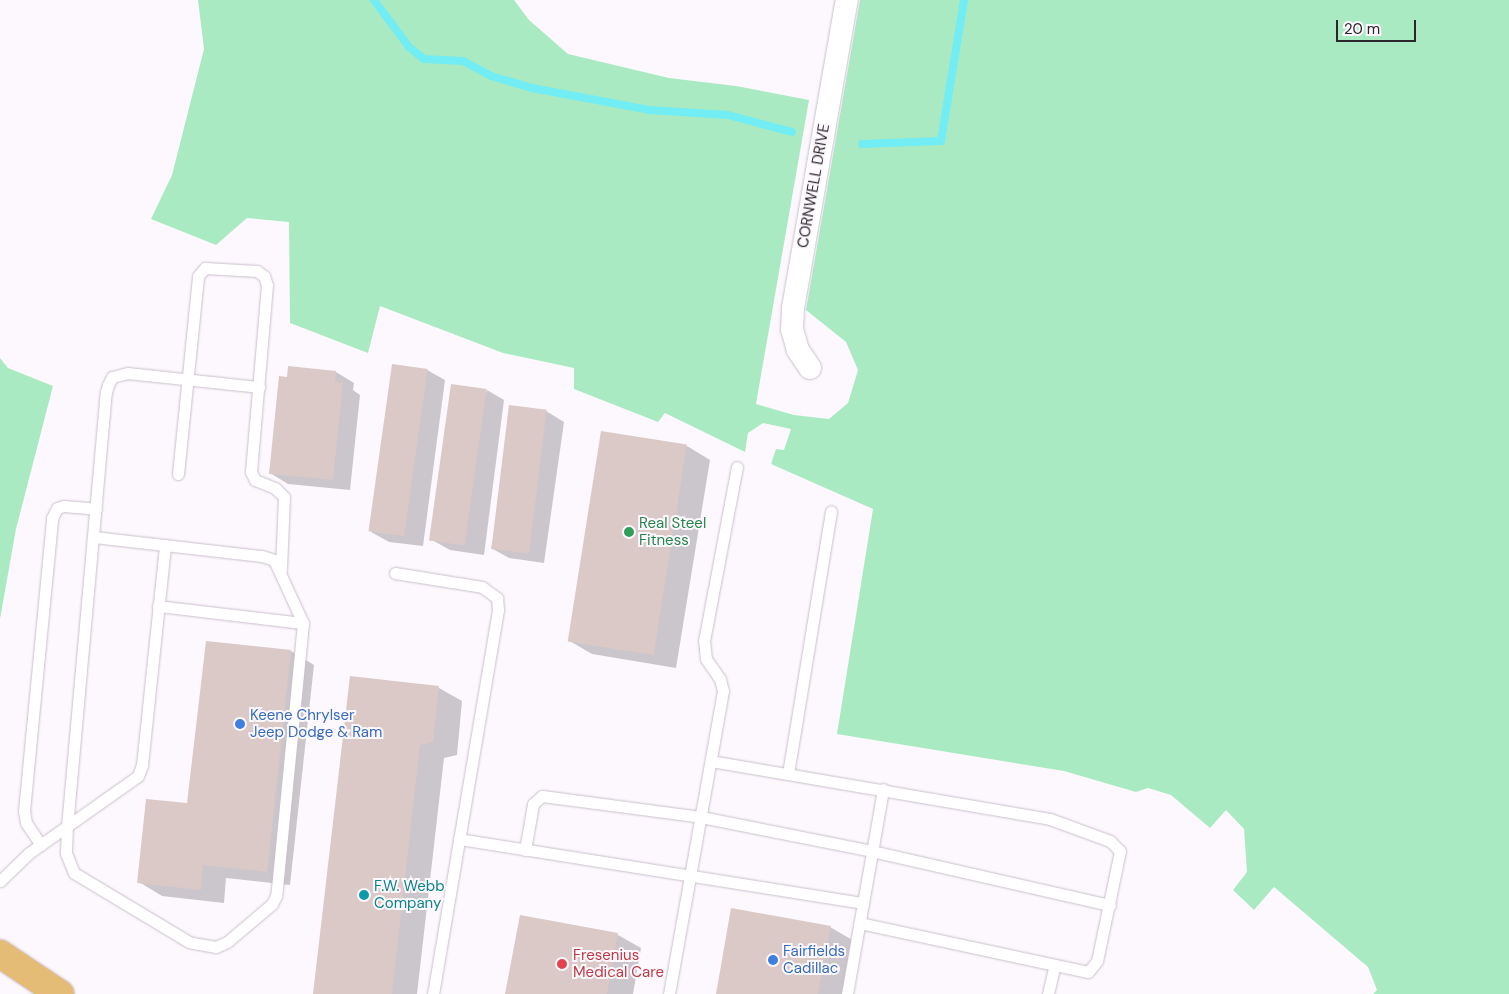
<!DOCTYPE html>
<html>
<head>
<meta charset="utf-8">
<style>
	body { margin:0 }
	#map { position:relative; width:1509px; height:994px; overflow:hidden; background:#fdf8fe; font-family:"DM Sans",sans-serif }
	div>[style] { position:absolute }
	.green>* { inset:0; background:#aaeac2 }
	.shadow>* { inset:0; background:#0003 }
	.stream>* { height:8px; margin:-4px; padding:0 4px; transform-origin:4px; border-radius:4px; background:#72edf3 }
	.building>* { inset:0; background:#dbc9c7; transform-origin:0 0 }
	.roads { filter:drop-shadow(0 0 1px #cabfcc) drop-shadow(0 0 1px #cabfcc) }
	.service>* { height:11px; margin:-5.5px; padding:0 5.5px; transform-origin:5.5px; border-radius:5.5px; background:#fff }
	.minor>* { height:22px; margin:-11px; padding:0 11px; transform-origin:11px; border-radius:11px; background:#fff }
	.primary>* { height:28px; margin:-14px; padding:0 14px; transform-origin:14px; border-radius:14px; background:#e5bc75 }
	.dots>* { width:14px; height:14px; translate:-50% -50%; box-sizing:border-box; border:2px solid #fdf8fe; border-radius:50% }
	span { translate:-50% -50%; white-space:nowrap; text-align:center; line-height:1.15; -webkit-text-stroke:4px #fdf8fe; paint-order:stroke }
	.street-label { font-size:15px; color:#2a262b }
	.leisure-label { font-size:15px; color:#27864d }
	.left { translate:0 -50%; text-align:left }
	.shop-label { font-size:15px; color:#366cbe }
	.culture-label { font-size:15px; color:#0d838f }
	.health-label { font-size:15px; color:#be3a42 }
	.scale { position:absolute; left:1336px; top:20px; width:80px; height:22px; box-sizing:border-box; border:2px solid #2a262b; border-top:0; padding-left:6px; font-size:15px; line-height:18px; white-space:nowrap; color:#2a262b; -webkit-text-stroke:4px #fdf8fe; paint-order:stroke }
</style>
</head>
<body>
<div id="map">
	<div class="green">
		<div style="clip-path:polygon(198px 0,514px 0,529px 20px,568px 54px,669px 78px,736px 86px,809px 100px,756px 404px,794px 415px,829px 419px,848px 403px,858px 370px,846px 342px,806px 310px,860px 0,1509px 0,1509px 994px,1373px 994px,1377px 990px,1368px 967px,1274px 887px,1254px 910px,1233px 890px,1247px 872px,1244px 829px,1226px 810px,1210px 828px,1171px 795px,1148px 788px,1136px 792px,1064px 771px,837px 734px,873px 509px,771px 464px,776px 449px,784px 450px,791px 429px,763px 423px,748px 433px,745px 452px,665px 413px,658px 422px,574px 389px,574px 368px,503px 353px,380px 306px,368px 353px,290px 323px,289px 222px,247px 218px,216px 245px,151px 219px,172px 175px,204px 49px)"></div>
		<div style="clip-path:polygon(0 358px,8px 368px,53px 386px,16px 529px,0 619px)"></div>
	</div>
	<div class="shadow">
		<div style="clip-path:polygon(427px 370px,445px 380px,423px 546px,389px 542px,371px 532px)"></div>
		<div style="clip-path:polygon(336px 372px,354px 383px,353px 390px,360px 395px,350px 490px,288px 484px,270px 473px,288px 378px)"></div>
		<div style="clip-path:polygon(487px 390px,504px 400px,484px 555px,450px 550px,432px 540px)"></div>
		<div style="clip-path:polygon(546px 411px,564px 422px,544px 563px,509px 558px,491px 548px)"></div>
		<div style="clip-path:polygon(687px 446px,710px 460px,676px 668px,592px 654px,568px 640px)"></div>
		<div style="clip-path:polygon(291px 651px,314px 665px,290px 885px,226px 878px,224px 903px,162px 896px,139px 882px)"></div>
		<div style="clip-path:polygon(351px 677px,439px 688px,462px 701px,457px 755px,444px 758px,417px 994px,314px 994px)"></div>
		<div style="clip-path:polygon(521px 916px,618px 935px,641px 948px,633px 994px,506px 994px)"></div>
		<div style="clip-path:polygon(830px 927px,854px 941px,844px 994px,717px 994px)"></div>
	</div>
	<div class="stream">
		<div style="left:374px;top:0;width:59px;rotate:53.3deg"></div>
		<div style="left:409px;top:47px;width:19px;rotate:39deg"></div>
		<div style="left:424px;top:59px;width:39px;rotate:3deg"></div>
		<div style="left:463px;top:61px;width:32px;rotate:28deg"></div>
		<div style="left:491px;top:76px;width:43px;rotate:16.3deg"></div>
		<div style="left:532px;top:88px;width:119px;rotate:10.6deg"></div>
		<div style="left:649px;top:110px;width:79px;rotate:3.6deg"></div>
		<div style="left:728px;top:115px;width:66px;rotate:14.9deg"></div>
		<div style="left:862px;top:144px;width:79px;rotate:-2.2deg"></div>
		<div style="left:941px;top:141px;width:143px;rotate:-80.7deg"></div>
	</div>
	<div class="building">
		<div style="left:392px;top:364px;width:36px;height:169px;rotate:8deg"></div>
		<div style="clip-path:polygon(288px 366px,336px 371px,335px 382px,343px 383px,333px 480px,269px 474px,279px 376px,287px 377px)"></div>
		<div style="left:451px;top:384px;width:36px;height:158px;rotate:8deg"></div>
		<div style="left:509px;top:405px;width:38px;height:145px;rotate:7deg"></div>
		<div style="left:601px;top:431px;width:87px;height:213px;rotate:9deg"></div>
		<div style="clip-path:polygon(206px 641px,291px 650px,267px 872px,203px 865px,201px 890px,137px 883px,146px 799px,187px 803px)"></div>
		<div style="clip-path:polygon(350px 676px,439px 686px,433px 742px,420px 745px,392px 994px,313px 994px)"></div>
		<div style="clip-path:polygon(731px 908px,831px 926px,818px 994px,716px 994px)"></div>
		<div style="clip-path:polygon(520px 915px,618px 933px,607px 994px,505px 994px)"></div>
	</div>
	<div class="roads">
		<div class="service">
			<div style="left:178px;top:474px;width:199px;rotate:-84.2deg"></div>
			<div style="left:198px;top:276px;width:11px;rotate:-49deg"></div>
			<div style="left:205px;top:268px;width:52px;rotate:3.3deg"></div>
			<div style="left:257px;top:271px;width:9px;rotate:36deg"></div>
			<div style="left:264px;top:276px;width:9px;rotate:72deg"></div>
			<div style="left:267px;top:285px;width:188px;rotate:94.9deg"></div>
			<div style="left:251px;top:472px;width:9px;rotate:63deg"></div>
			<div style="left:255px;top:480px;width:22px;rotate:22deg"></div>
			<div style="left:275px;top:488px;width:13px;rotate:45deg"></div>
			<div style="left:284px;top:497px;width:73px;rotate:92.4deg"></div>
			<div style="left:94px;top:537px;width:169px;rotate:6.5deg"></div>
			<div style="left:262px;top:556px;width:13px;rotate:18deg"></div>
			<div style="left:274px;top:560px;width:69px;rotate:65.3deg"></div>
			<div style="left:303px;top:623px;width:274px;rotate:95.6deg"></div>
			<div style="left:276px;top:896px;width:9px;rotate:117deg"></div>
			<div style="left:272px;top:904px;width:59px;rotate:139.8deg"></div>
			<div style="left:227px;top:942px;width:12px;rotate:156deg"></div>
			<div style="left:216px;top:947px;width:27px;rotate:-170deg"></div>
			<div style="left:189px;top:942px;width:134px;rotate:-149deg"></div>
			<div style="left:74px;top:873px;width:22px;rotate:-112deg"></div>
			<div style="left:66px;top:853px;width:26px;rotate:-88deg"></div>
			<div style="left:67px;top:827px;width:437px;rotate:-84.9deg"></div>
			<div style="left:106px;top:392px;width:7px;rotate:-74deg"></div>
			<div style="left:108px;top:385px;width:9px;rotate:-63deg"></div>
			<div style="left:112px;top:377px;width:16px;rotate:-14deg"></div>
			<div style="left:128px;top:373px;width:132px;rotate:6.1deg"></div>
			<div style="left:395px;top:573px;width:88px;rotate:9.1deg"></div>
			<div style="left:482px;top:587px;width:19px;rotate:36deg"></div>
			<div style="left:497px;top:598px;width:12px;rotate:85deg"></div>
			<div style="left:498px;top:610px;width:389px;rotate:99.6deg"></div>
			<div style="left:158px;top:606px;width:146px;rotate:6.7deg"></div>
			<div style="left:711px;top:761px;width:344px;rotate:9.7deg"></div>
			<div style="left:1050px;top:819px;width:64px;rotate:20.1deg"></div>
			<div style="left:1110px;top:841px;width:14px;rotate:45deg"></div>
			<div style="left:1120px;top:851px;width:112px;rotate:101.8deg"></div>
			<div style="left:1097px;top:961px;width:14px;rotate:129deg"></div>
			<div style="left:1088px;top:972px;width:234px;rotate:-167.9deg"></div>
			<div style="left:788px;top:774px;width:266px;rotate:-80.7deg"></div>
			<div style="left:459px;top:839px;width:409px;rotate:9deg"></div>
			<div style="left:41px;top:845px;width:27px;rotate:-124deg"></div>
			<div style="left:26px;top:823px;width:12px;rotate:-99deg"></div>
			<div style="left:24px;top:811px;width:294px;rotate:-84.5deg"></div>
			<div style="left:52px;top:518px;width:11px;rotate:-63deg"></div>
			<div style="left:57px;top:508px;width:7px;rotate:-16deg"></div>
			<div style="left:64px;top:506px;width:32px;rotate:5deg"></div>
			<div style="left:525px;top:850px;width:47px;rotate:-80.1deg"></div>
			<div style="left:533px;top:804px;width:12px;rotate:-42deg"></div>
			<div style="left:542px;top:796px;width:8px;rotate:7deg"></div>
			<div style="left:550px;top:797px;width:152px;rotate:7.5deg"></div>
			<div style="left:701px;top:817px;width:174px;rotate:11.2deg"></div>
			<div style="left:872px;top:851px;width:244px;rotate:12.8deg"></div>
			<div style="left:0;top:881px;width:40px;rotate:-44deg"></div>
			<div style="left:29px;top:853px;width:133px;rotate:-35.2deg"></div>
			<div style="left:138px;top:776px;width:12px;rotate:-70deg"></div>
			<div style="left:142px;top:765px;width:221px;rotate:-84deg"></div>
			<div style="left:669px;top:994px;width:308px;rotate:-79.9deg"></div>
			<div style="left:723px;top:691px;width:12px;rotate:-104deg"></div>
			<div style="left:720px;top:679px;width:24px;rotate:-125deg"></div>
			<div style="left:706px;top:659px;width:18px;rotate:-96deg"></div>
			<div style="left:704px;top:641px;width:177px;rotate:-79.3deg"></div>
			<div style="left:847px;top:994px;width:208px;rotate:-80deg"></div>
			<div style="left:1048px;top:994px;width:28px;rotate:-77deg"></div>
		</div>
		<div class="minor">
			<div style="left:810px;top:368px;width:22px;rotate:-124deg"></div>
			<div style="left:798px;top:350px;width:22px;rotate:-106deg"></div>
			<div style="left:792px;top:329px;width:21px;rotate:-87deg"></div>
			<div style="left:793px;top:308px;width:313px;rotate:-80.1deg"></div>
		</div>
		<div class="primary">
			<div style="left:0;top:954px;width:72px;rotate:33.7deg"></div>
		</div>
	</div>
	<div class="dots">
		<div style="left:629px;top:532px;background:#2e9e5b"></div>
		<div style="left:240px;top:724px;background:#3f7fe0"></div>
		<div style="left:364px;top:895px;background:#0f9aa8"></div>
		<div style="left:773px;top:960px;background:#3f7fe0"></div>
		<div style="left:562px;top:964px;background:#e0444e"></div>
	</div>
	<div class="street-label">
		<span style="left:814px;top:186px;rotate:-80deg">CORNWELL DRIVE</span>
	</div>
	<div class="leisure-label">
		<span class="left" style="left:639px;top:532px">Real Steel<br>Fitness</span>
	</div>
	<div class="shop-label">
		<span class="left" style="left:250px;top:724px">Keene Chrylser<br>Jeep Dodge &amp; Ram</span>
		<span class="left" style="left:783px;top:960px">Fairfields<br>Cadillac</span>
	</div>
	<div class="culture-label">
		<span class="left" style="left:374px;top:895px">F.W. Webb<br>Company</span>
	</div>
	<div class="health-label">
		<span class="left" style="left:573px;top:964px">Fresenius<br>Medical Care</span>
	</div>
	<div class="scale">20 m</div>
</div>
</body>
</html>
